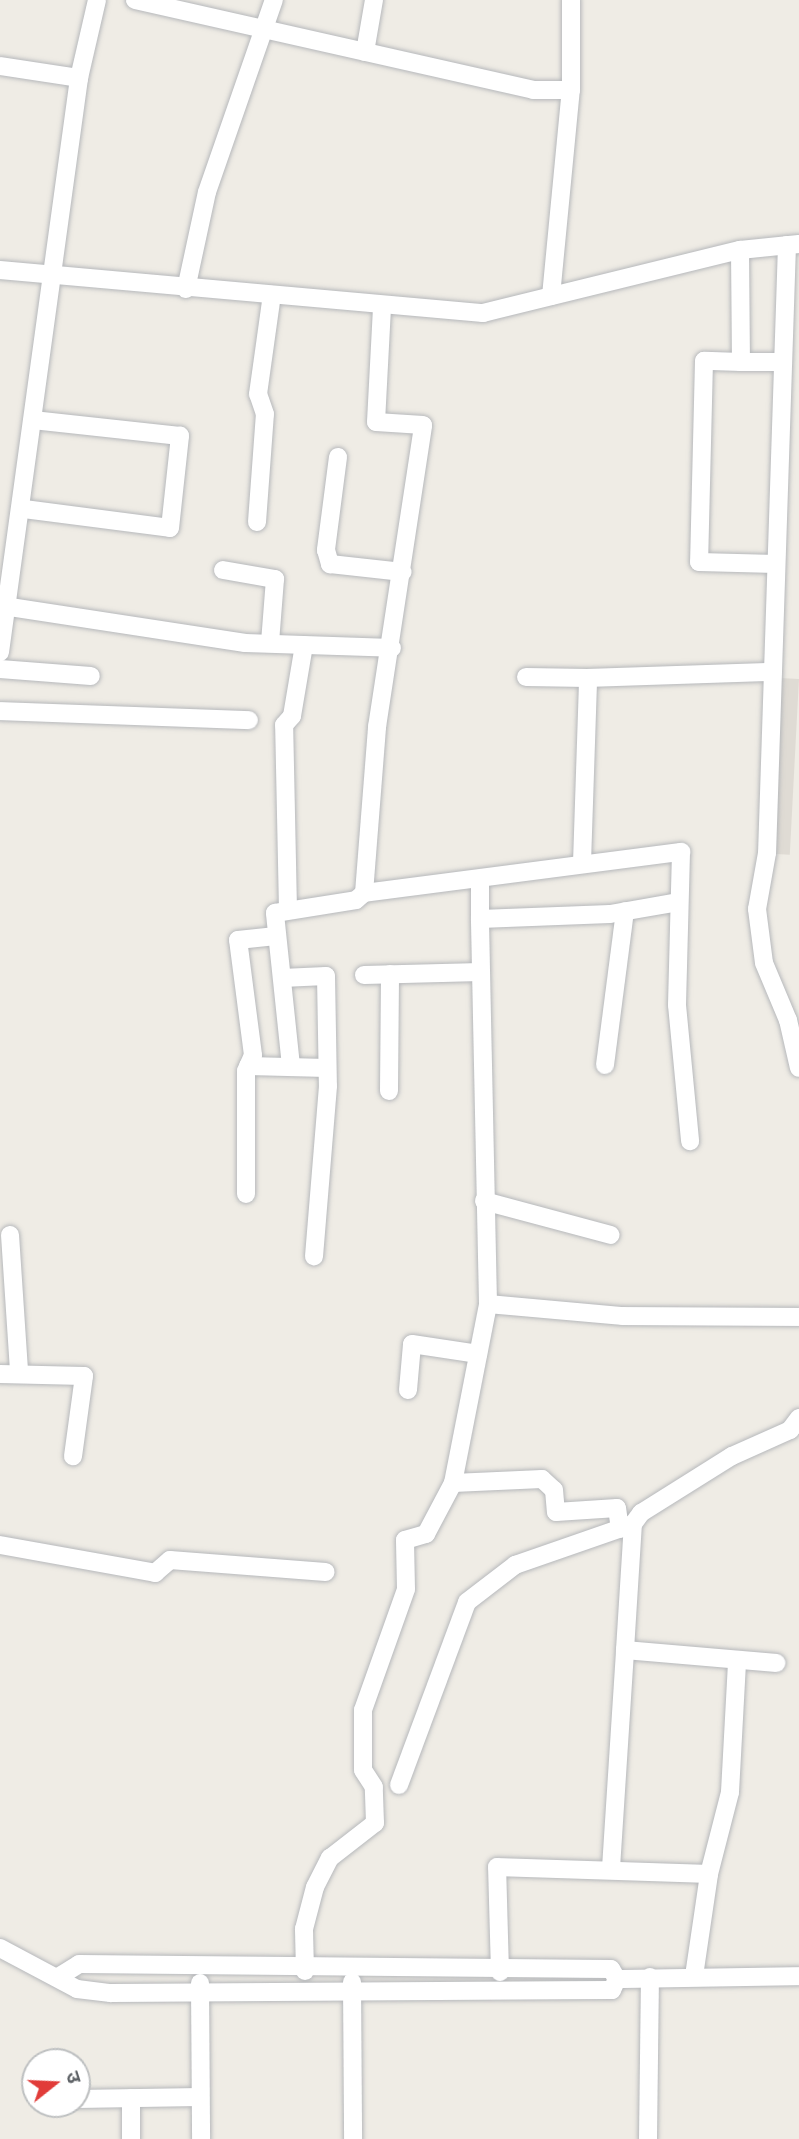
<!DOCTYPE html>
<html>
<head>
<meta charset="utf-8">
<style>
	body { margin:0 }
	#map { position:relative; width:799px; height:2139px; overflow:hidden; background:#efece5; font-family:"IBM Plex Sans","Noto Sans Devanagari",sans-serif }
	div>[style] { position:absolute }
	.education>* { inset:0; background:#dfdbd4; transform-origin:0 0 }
	.roads { filter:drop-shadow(0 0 2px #b6b8bb) drop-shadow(0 0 2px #b6b8bb) }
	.minor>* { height:18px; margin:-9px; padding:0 9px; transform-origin:9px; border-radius:9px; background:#fff }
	span { translate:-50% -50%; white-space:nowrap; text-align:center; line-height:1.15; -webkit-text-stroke:5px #fff; paint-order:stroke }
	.north { position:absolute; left:21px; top:2048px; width:70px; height:70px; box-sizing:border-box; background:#fff; border:2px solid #bec0c1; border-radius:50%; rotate:72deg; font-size:19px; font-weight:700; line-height:28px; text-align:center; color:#5d6165 }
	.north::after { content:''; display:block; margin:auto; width:24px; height:32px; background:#e13c39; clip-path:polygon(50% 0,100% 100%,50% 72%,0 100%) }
</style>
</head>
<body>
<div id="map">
	<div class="education">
		<div style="left:780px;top:678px;width:19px;height:176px;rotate:3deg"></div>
	</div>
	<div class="roads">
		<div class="minor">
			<div style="left:135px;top:0;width:408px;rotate:12.7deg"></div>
			<div style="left:533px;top:90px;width:38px"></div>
			<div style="left:365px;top:52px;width:53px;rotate:-80.2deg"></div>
			<div style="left:0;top:66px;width:80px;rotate:8.6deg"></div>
			<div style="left:787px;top:245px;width:608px;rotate:91.88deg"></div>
			<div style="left:767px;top:853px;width:57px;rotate:100.1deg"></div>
			<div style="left:757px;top:909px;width:54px;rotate:82.6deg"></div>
			<div style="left:764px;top:963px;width:62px;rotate:67.2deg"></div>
			<div style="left:788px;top:1020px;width:49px;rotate:77.1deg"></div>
			<div style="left:740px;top:250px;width:112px;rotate:89.5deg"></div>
			<div style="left:741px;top:362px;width:37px;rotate:-178deg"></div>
			<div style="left:704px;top:361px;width:201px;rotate:91.4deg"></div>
			<div style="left:699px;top:562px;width:77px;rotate:1.5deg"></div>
			<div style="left:0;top:270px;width:485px;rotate:5.1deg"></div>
			<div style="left:483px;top:313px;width:265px;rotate:-13.8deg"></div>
			<div style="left:740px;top:250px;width:59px;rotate:-5.8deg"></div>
			<div style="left:186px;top:289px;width:99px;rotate:-77.8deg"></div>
			<div style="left:207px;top:192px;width:203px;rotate:-70.8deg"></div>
			<div style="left:551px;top:296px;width:207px;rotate:-84.5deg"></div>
			<div style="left:571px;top:90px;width:90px;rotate:-90deg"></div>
			<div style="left:741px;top:362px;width:42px"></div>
			<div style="left:338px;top:457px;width:94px;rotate:97.4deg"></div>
			<div style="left:326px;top:550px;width:15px;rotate:74deg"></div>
			<div style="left:330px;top:564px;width:73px;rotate:6.3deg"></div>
			<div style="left:24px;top:509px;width:147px;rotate:7.4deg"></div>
			<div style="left:170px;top:528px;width:93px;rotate:-83.8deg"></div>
			<div style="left:180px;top:436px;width:148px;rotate:-173.8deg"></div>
			<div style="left:257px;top:522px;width:108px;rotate:-85.8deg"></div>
			<div style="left:265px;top:414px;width:21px;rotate:-109deg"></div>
			<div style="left:258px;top:394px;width:100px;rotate:-82deg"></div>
			<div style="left:223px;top:570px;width:53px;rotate:9.8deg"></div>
			<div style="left:275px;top:579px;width:64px;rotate:94.5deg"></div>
			<div style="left:10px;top:607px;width:238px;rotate:8.7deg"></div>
			<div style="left:245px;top:643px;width:147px;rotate:1.9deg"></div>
			<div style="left:0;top:652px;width:579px;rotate:-82.16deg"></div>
			<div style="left:79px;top:78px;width:80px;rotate:-77deg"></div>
			<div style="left:0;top:669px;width:91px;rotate:4.4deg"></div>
			<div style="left:526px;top:677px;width:62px;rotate:0.9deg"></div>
			<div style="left:0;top:711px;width:249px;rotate:2.1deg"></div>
			<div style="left:582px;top:863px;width:185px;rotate:-88.1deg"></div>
			<div style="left:588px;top:678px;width:185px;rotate:-1.9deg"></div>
			<div style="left:480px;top:882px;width:37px;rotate:90deg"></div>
			<div style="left:480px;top:919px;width:130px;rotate:-2.2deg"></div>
			<div style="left:610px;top:914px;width:69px;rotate:-10deg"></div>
			<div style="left:364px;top:893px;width:167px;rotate:-85.5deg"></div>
			<div style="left:377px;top:727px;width:305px;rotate:-81.3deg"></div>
			<div style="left:423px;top:425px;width:47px;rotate:-176.3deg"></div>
			<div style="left:376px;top:422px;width:113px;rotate:-87deg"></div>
			<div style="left:288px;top:910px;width:185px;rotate:-91.2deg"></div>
			<div style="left:284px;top:725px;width:12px;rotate:-48deg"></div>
			<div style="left:292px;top:716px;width:72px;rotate:-80.4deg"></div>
			<div style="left:364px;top:975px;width:117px;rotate:-1.5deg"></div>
			<div style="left:282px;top:978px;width:44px;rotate:-2.6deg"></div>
			<div style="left:326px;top:976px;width:110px;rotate:89deg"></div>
			<div style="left:328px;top:1086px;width:171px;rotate:94.7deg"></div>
			<div style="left:605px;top:1065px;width:155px;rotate:-82.6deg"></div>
			<div style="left:248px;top:1066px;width:79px;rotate:1.5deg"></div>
			<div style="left:291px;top:1066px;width:154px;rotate:-96deg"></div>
			<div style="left:275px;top:913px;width:82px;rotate:-9.1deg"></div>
			<div style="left:356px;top:900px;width:11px;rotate:-41deg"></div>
			<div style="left:364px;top:893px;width:320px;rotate:-7.4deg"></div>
			<div style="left:681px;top:852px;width:153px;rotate:91.5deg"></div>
			<div style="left:677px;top:1005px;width:137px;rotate:84.5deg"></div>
			<div style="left:389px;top:1091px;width:117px;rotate:-89.5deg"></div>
			<div style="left:246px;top:1194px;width:123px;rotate:-90deg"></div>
			<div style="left:246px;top:1071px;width:17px;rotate:-66deg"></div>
			<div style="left:253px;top:1055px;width:116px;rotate:-97.4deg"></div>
			<div style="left:238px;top:940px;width:38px;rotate:-6deg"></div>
			<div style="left:484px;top:1201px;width:131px;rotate:15deg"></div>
			<div style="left:10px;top:1235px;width:136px;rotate:86.2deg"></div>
			<div style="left:488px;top:1304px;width:136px;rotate:5.1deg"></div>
			<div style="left:623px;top:1316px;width:176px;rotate:0.3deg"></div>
			<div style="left:0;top:1374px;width:84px;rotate:1.4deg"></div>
			<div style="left:84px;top:1376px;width:81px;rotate:97.8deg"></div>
			<div style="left:408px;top:1390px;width:46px;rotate:-85deg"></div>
			<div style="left:412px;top:1344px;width:67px;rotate:8.6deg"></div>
			<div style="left:453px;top:1483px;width:89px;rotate:-2.6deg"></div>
			<div style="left:542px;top:1479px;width:16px;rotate:43deg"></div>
			<div style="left:554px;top:1490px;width:22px;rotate:85deg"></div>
			<div style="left:556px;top:1512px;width:61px;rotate:-3.8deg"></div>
			<div style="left:617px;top:1508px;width:21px;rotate:82deg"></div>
			<div style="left:0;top:1545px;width:158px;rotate:10.2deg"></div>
			<div style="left:155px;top:1573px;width:20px;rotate:-41deg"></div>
			<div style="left:170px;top:1560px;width:156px;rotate:4.4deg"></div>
			<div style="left:625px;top:1650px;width:126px;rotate:-86.4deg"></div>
			<div style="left:633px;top:1524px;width:14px;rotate:-54deg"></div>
			<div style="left:641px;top:1513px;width:107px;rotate:-32.1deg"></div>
			<div style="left:732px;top:1456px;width:64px;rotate:-24.1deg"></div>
			<div style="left:790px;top:1430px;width:15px;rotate:-53deg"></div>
			<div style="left:399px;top:1785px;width:195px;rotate:-69.6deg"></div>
			<div style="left:467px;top:1602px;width:61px;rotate:-37.6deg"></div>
			<div style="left:515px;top:1565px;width:125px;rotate:-19.2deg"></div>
			<div style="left:611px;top:1868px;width:218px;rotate:-86.3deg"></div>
			<div style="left:625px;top:1650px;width:152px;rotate:4.9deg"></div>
			<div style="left:0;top:1948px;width:87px;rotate:28deg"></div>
			<div style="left:77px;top:1989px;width:34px;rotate:7deg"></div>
			<div style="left:111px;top:1993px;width:501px;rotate:-0.34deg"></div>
			<div style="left:612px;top:1990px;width:12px;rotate:-66deg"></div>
			<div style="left:305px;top:1971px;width:42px;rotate:-91.4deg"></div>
			<div style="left:304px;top:1929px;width:43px;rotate:-75.3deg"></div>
			<div style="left:315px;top:1887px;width:33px;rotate:-63deg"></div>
			<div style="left:330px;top:1858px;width:57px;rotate:-37.9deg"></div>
			<div style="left:375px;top:1823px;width:36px;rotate:-92deg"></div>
			<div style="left:374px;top:1787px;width:20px;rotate:-123deg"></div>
			<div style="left:363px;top:1770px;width:60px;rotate:-90deg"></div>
			<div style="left:363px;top:1710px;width:128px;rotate:-70.4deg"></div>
			<div style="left:406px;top:1589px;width:49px;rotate:-91.2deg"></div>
			<div style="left:405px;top:1540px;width:22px;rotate:-16deg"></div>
			<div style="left:426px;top:1534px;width:58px;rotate:-62.1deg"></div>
			<div style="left:453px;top:1483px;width:182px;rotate:-78.9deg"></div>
			<div style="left:488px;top:1304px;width:385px;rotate:-91.2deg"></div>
			<div style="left:500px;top:1972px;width:105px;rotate:-91.6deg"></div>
			<div style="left:497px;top:1867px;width:212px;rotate:1.9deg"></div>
			<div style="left:60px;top:1976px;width:22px;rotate:-32deg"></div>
			<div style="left:79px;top:1964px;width:532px;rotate:0.54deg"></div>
			<div style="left:611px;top:1969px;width:12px;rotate:59deg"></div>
			<div style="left:694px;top:1976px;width:103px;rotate:-81.6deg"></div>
			<div style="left:709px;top:1874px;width:85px;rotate:-75.6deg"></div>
			<div style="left:730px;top:1792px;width:131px;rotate:-86.9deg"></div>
			<div style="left:617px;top:1979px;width:182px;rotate:-0.9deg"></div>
			<div style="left:352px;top:1982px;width:157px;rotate:89.6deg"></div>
			<div style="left:200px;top:1983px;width:156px;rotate:89.6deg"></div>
			<div style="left:77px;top:2099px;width:123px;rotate:-0.9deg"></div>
			<div style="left:131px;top:2139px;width:41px;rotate:-90deg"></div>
			<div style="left:648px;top:2139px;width:162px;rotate:-89.3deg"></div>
		</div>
	</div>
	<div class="north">उ</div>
</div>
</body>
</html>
